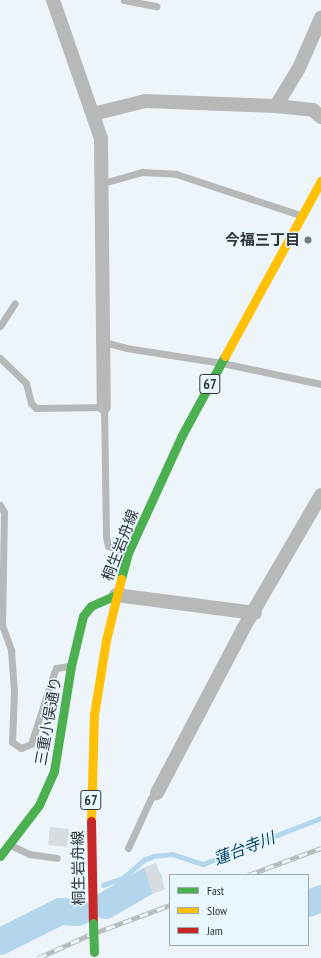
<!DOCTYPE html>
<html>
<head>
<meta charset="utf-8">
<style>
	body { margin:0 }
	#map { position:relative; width:321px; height:958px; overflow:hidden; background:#edf5fa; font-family:"PT Sans Narrow","Noto Sans JP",sans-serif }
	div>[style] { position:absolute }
	.stream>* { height:4.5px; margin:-2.25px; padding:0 2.25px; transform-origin:2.25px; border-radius:2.25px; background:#b3d6ec }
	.river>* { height:27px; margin:-13.5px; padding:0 13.5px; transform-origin:13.5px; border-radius:13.5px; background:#b3d6ec }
	.building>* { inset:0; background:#d6dce0; transform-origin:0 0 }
	.lane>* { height:7px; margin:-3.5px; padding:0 3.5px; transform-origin:3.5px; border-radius:3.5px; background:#b7b9b9 }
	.street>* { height:14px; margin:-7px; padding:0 7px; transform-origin:7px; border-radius:7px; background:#b7b9b9 }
	.fast>* { height:9px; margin:-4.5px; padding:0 4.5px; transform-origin:4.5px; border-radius:4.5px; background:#4caf50 }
	.slow>* { height:9px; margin:-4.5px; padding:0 4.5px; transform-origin:4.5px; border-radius:4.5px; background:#ffc107 }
	.jam>* { height:9px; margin:-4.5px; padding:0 4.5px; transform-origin:4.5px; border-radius:4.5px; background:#c62828 }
	.rail>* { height:4.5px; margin-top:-2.25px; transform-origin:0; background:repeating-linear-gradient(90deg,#e8f6ff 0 9px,#b5b9ba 0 18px); box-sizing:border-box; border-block:1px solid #b5b9ba }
	.fast-bridge>* { height:9px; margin:-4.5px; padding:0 4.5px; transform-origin:4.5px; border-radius:4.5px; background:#4caf50 }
	.dots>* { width:11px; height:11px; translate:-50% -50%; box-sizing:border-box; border:2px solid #e8f6ff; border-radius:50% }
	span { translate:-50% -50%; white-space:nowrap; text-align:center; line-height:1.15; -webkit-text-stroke:3px #e8f6ff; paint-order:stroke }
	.shield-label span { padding:1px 3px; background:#e8f6ff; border:1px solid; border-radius:3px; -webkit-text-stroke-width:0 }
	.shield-label { font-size:14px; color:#2f3438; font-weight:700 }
	.poi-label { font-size:15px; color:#2f3438; font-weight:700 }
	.right { translate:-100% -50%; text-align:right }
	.street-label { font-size:15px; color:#2f3438 }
	.water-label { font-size:16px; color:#074462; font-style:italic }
	.legend { position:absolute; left:169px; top:874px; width:140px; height:72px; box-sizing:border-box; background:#e8f6ff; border:1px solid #9ea8af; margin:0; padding:5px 7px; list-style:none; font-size:12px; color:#2f3438 }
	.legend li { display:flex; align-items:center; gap:8px; height:20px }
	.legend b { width:20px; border:1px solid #9ea8af }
</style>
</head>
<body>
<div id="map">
	<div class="stream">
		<div style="left:103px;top:885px;width:21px;rotate:-19deg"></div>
		<div style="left:123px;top:878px;width:28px;rotate:-41deg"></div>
		<div style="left:144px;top:860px;width:11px;rotate:-22deg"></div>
		<div style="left:154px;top:856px;width:18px;rotate:-6deg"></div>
		<div style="left:172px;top:854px;width:33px;rotate:18deg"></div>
		<div style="left:203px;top:864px;width:127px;rotate:-21.3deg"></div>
		<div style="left:60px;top:911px;width:23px;rotate:-40deg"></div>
	</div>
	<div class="river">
		<div style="left:308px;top:903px;width:14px;rotate:-21deg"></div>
		<div style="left:105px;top:905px;width:50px;rotate:-30.2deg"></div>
		<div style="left:0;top:941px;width:67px;rotate:-26.6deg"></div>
		<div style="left:60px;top:911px;width:18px;rotate:3deg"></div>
	</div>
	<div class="building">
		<div style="left:50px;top:827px;width:19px;height:18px;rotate:6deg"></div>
		<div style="left:156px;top:863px;width:28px;height:13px;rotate:71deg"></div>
	</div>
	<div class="lane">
		<div style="left:124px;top:0;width:33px;rotate:11deg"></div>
		<div style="left:103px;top:183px;width:41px;rotate:-15.8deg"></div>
		<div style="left:142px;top:172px;width:34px;rotate:3deg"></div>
		<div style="left:176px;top:174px;width:131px;rotate:18.3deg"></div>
		<div style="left:0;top:326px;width:27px;rotate:-57deg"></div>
		<div style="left:104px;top:342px;width:23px;rotate:15deg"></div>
		<div style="left:126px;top:348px;width:97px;rotate:8.9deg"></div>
		<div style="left:222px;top:363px;width:101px;rotate:12deg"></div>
		<div style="left:0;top:358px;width:36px;rotate:44deg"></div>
		<div style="left:26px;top:383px;width:21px;rotate:76deg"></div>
		<div style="left:31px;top:403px;width:7px;rotate:45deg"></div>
		<div style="left:36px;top:408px;width:68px;rotate:-0.8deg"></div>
		<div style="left:104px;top:407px;width:129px;rotate:89.1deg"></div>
		<div style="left:106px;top:536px;width:10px;rotate:79deg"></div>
		<div style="left:108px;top:546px;width:19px;rotate:18deg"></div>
		<div style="left:0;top:505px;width:8px;rotate:60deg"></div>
		<div style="left:4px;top:512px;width:113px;rotate:91deg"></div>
		<div style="left:2px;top:625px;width:27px;rotate:70deg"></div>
		<div style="left:11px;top:650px;width:42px;rotate:85.9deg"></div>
		<div style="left:14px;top:692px;width:50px;rotate:92.3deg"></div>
		<div style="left:12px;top:742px;width:11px;rotate:34deg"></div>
		<div style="left:21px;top:748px;width:11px;rotate:-22deg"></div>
		<div style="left:31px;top:744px;width:75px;rotate:-72.1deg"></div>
		<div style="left:54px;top:673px;width:5px;rotate:-68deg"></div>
		<div style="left:56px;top:668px;width:13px;rotate:-9deg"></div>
		<div style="left:10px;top:845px;width:21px;rotate:25deg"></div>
		<div style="left:29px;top:854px;width:28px;rotate:8deg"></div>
		<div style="left:128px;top:848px;width:55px;rotate:-65.3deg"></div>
		<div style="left:151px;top:798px;width:8px;rotate:-40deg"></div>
	</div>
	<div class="street">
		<div style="left:53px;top:0;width:147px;rotate:70.9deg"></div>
		<div style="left:101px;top:139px;width:268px;rotate:89.4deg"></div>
		<div style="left:276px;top:106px;width:44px;rotate:-58.8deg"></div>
		<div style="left:299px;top:68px;width:55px;rotate:-66.3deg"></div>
		<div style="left:93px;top:114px;width:54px;rotate:-14deg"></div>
		<div style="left:145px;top:101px;width:131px;rotate:2.2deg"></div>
		<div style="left:276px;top:106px;width:37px;rotate:6deg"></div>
		<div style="left:313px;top:110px;width:11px;rotate:41deg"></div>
		<div style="left:116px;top:595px;width:140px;rotate:7.4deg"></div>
		<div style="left:157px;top:793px;width:185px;rotate:-62.3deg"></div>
		<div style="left:243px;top:629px;width:155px;rotate:-59.8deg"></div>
	</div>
	<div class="fast">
		<div style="left:121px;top:579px;width:27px;rotate:-75deg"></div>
		<div style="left:128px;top:553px;width:128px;rotate:-65.4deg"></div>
		<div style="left:181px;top:437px;width:92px;rotate:-61.5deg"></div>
		<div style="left:0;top:856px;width:64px;rotate:-52.6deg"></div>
		<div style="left:39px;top:805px;width:37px;rotate:-66deg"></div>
		<div style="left:54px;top:771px;width:106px;rotate:-80.8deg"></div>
		<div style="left:71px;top:666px;width:51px;rotate:-76.5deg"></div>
		<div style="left:83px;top:616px;width:13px;rotate:-51deg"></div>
		<div style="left:91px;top:606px;width:27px;rotate:-24deg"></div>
	</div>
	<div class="slow">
		<div style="left:225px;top:356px;width:200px;rotate:-61.3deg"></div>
		<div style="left:91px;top:821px;width:106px;rotate:-88.4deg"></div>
		<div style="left:94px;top:715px;width:76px;rotate:-80.9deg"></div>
		<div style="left:106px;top:640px;width:63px;rotate:-76.2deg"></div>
	</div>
	<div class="jam">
		<div style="left:91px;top:821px;width:102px;rotate:88.9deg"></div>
	</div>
	<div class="rail">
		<div style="left:248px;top:875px;width:78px;rotate:-20.3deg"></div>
		<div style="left:38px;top:958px;width:56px;rotate:-24.3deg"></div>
		<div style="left:89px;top:935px;width:86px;rotate:-20.3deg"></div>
	</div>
	<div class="fast-bridge">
		<div style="left:93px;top:923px;width:29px;rotate:88deg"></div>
	</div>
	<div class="dots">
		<div style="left:308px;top:240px;background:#72787c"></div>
	</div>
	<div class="shield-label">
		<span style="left:210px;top:384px">67</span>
		<span style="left:91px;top:800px">67</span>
	</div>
	<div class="poi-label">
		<span class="right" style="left:300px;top:240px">今福三丁目</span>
	</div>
	<div class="street-label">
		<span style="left:120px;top:545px;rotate:-69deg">桐生岩舟線</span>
		<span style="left:48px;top:721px;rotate:-80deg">三重小俣通り</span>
		<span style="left:78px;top:868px;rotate:-91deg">桐生岩舟線</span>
	</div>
	<div class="water-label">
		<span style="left:244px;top:848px;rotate:-21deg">蓮台寺川</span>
	</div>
	<ul class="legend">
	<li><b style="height:5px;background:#4caf50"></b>Fast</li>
	<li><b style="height:5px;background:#ffc107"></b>Slow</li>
	<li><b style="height:5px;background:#c62828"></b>Jam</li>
	</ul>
</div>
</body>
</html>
